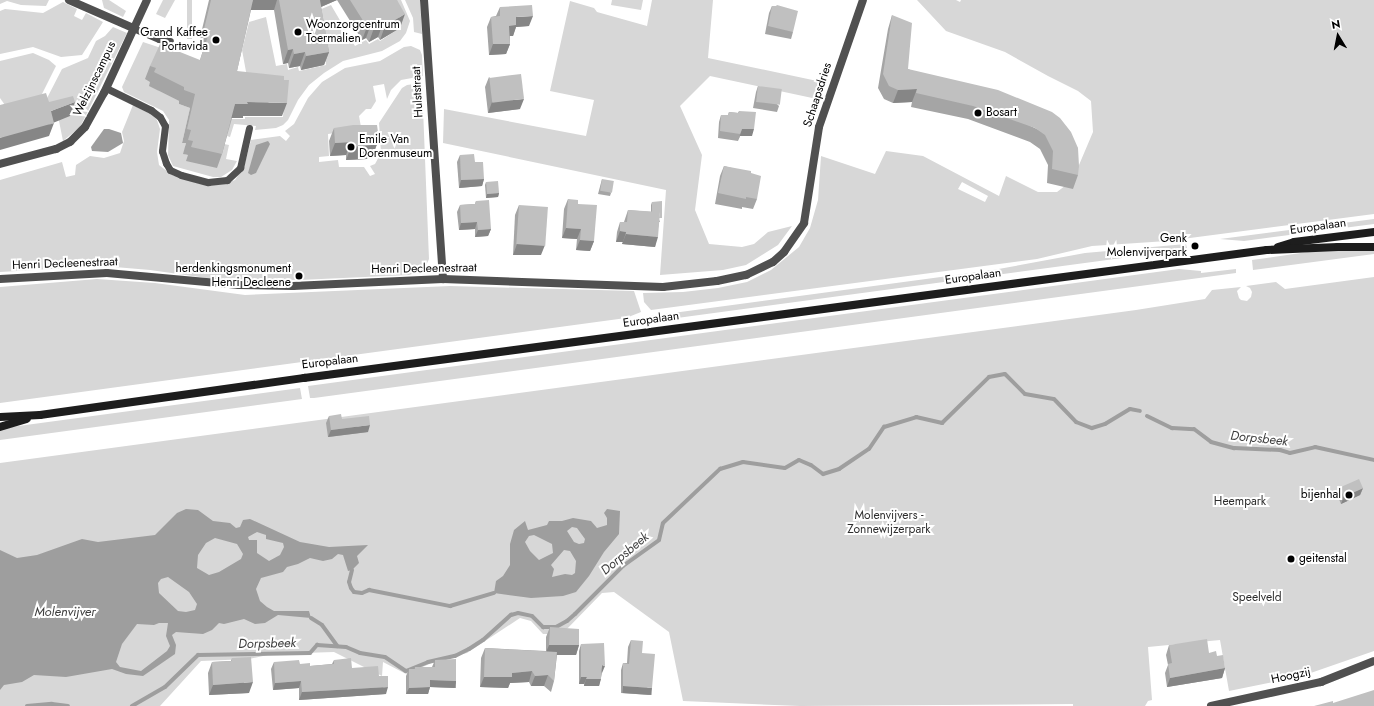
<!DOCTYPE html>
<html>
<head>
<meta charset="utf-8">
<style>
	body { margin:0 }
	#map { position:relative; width:1374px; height:706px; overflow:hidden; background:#fff; font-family:Jost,sans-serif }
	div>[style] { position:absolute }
	.green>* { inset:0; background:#d7d7d7; transform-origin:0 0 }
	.water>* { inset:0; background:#9e9e9e }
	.stream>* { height:4px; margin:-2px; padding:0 2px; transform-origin:2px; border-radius:2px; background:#9e9e9e }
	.service>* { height:7px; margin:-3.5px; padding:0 3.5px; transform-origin:3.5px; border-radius:3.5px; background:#505050 }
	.pedestrian>* { height:8px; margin:-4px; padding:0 4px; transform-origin:4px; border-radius:4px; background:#505050 }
	.minor>* { height:8px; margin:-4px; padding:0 4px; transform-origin:4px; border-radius:4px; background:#505050 }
	.secondary>* { height:8px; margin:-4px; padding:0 4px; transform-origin:4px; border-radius:4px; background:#1d1d1d }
	.wall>* { inset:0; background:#a5a5a5 }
	.shaded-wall>* { inset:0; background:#868686; transform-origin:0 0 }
	.building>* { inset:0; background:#c0c0c0; transform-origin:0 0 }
	.dots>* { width:11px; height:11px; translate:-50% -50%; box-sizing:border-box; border:2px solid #fff; border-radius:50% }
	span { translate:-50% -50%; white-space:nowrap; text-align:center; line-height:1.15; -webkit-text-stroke:4px #fff; paint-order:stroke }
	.poi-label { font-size:12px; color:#000 }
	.left { translate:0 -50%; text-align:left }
	.right { translate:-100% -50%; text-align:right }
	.street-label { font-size:12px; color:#000 }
	.park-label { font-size:12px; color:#2e2e2e }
	.water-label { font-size:13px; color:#3f3f3f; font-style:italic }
	.north { position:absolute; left:1318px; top:16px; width:40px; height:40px; -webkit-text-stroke:3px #fff; paint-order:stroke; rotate:350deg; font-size:11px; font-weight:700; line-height:16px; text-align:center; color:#000 }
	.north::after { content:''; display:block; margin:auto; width:14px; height:18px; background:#000; clip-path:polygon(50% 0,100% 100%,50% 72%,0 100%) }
</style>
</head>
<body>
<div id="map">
	<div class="green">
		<div style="clip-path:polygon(0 0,49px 0,46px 6px,21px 5px,7px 1px,0 4px)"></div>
		<div style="clip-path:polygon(102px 0,109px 0,126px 11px,123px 17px,104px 8px)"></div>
		<div style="clip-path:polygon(163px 0,175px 0,165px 18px,156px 14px)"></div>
		<div style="left:187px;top:0;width:5px;height:39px"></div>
		<div style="clip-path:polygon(385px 0,401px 0,410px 21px,406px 33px,400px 41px,382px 51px,343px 61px,324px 73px,309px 85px,298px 100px,288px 120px,283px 125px,276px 128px,255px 130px,256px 126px,234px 124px,230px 137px,227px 136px,231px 119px,245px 119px,245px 117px,283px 117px,285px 93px,247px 77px,242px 50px,249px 22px,266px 17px,276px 66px,287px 64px,288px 70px,298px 67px,299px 71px,326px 65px,319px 10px,331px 5px,355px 46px,366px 40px,369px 44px,378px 39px,380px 41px,401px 27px)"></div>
		<div style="clip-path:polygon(405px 0,420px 0,422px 34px,414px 32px,413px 18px)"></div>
		<div style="clip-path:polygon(612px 0,643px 0,641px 10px,611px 5px)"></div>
		<div style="clip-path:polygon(652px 0,713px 0,708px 58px,822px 82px,817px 99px,710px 76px,680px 106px,702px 155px,695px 210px,709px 244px,742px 247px,754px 244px,768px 232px,792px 226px,778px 245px,746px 265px,723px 270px,660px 275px,666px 190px,443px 143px,444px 109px,586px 136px,594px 100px,550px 91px,570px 1px,594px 8px,597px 12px,647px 26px)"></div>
		<div style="clip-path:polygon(evenodd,917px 0,956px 0,960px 2px,961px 0,1374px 0,1374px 214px,1167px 241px,1092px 246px,1037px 259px,651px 310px,644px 302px,643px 293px,683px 292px,718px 288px,747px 282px,771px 270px,799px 247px,810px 228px,818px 200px,821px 156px,875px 174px,886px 151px,923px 156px,999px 196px,1006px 176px,1038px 192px,1057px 192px,1070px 182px,1079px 165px,1093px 132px,1091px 101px,1078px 91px,1048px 76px,1005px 52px,946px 31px,917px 0,962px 182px,988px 196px,985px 202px,958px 189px,962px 182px)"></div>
		<div style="clip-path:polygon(63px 2px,77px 9px,74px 16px,82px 20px,86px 13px,103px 22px,82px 55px,61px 57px,33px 47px,0 54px,0 11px,5px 9px,43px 13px)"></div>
		<div style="clip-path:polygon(113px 27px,127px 33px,80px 127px,63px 141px,57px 111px,44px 104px,62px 69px,88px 58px,96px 41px,105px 36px)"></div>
		<div style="clip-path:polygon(143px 42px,206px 63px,151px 82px,159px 91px,179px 101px,179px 104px,190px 108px,182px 143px,186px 143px,184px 154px,188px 155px,224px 144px,229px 145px,226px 159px,237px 161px,232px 170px,221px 177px,213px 177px,173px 166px,168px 155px,169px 120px,163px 111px,124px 92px,122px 87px)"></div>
		<div style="clip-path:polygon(411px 46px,420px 50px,422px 55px,423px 76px,401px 80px,391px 90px,387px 99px,384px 84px,373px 86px,376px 101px,371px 109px,366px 109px,359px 116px,361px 127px,356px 130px,328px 134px,329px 156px,319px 157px,319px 162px,338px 160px,339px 167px,364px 167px,370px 176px,375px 174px,370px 166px,375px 164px,381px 153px,379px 123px,402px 88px,407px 85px,422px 83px,429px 259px,424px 270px,409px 275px,299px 280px,214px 279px,150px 270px,103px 266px,0 272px,0 180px,62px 162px,66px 177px,75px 175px,76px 165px,90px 156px,104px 158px,120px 153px,124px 141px,122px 132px,133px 105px,153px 115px,157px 120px,160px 129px,157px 152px,159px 165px,172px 175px,197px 183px,212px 185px,225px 184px,235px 180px,244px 167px,251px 140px,280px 136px,286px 141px,290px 136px,285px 131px,294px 124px,308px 98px,322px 82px,345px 68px,380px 61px,404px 47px)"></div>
		<div style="clip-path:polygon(33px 53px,49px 60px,56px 66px,40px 98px,7px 108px,0 98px,0 61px)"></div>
		<div style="clip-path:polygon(1374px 219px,1374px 224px,1244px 241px,1220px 239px)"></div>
		<div style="clip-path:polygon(1186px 244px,1187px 248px,1178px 255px,1175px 255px,1174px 251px,640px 323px,651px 316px,658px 315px,993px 270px,1085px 253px)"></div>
		<div style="clip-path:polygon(1315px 251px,1374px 251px,1374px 254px,1253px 270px,1252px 260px)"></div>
		<div style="clip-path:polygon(1179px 269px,1201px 271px,1201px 273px,1236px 269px,1236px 273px,314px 398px,310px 398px,308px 386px)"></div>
		<div style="clip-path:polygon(1374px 277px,1374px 651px,1302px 676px,1229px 691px,1220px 640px,1148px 647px,1152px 700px,1148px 701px,1145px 706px,1073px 706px,1073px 704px,800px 706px,683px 701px,669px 632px,614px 592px,602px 593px,565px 631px,555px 634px,543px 634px,531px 621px,520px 618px,467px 653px,439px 660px,406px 674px,383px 662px,382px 676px,334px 652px,272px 654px,249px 659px,201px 661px,160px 706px,0 706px,0 463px,1136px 310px,1205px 299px,1212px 290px,1241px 287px,1237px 291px,1239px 298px,1241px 300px,1247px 301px,1251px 297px,1252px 292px,1250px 288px,1246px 286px,1276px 282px,1285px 289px)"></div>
		<div style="clip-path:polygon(97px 279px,155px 283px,245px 295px,450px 286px,634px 291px,641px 312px,626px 318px,0 403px,0 287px)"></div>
		<div style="clip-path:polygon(300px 388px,302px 399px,0 440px,0 430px,11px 427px)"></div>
	</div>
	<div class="water">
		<div style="clip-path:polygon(104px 129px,109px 129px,121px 133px,123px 143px,108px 152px,92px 151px,91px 147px)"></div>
		<div style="clip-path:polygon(268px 141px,270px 144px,256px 173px,251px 175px,248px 173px,256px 145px)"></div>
		<div style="clip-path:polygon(evenodd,186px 509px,198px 510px,213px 521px,230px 523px,236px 528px,240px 527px,243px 520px,250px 519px,300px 542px,329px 547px,368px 545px,357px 556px,359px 563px,352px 570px,348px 571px,343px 555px,338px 554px,332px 559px,323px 561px,310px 558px,298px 564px,287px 567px,283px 572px,261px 578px,256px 589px,260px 601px,267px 607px,274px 611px,309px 611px,311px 618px,278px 615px,265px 623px,255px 624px,244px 619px,224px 624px,219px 623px,212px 630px,203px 634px,176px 632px,172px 635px,176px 645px,175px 654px,143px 676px,126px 674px,112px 669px,66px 677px,34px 675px,22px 682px,4px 685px,0 690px,0 550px,17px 558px,37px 555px,82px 539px,98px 542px,155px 535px,177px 513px,186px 509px,257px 532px,266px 535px,266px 539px,283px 543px,284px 547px,280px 555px,269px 561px,257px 553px,257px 540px,249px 540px,248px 537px,257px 532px,186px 509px,215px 538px,237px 544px,243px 554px,241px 559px,219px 572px,209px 575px,197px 568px,198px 555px,206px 543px,215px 538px,186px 509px,168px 577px,189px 592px,197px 604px,195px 610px,186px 612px,178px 611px,159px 593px,158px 583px,161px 579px,168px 577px,186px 509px,159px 623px,168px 623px,166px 636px,170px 646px,167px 651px,141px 671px,120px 667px,116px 662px,122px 644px,137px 624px,154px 625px,159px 623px)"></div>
		<div style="clip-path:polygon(evenodd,607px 509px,620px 511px,619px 534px,604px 552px,589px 576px,576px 592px,563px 596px,531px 598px,494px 593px,496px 581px,503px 576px,510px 565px,510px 544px,514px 530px,525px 521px,528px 530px,547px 525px,549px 521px,562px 521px,573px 518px,591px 521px,597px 528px,607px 525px,607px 518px,604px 513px,607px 509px,572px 527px,577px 528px,585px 539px,584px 543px,579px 544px,574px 542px,567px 531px,572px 527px,607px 509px,534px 535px,552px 544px,553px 553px,539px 560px,530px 551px,525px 542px,529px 536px,534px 535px,607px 509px,564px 550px,570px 551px,576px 561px,575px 573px,572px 575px,565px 574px,552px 577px,554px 569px,551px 565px,564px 550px)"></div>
	</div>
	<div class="stream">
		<div style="left:1147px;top:416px;width:28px;rotate:26deg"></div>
		<div style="left:1172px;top:428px;width:22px;rotate:3deg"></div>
		<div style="left:1194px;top:429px;width:21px;rotate:37deg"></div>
		<div style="left:1211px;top:442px;width:24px;rotate:15deg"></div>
		<div style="left:1234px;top:448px;width:46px;rotate:2.5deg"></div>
		<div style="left:1280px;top:450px;width:10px;rotate:17deg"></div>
		<div style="left:1290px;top:453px;width:26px;rotate:-13deg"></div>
		<div style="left:1315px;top:447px;width:60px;rotate:12.4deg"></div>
		<div style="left:352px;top:570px;width:12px;rotate:104deg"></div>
		<div style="left:349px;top:582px;width:6px;rotate:72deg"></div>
		<div style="left:351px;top:588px;width:5px;rotate:53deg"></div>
		<div style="left:354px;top:592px;width:8px;rotate:7deg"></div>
		<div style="left:362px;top:593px;width:8px;rotate:-23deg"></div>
		<div style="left:369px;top:590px;width:83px;rotate:11.2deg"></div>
		<div style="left:450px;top:606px;width:46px;rotate:-16.5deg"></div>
		<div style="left:311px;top:618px;width:13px;rotate:32deg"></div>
		<div style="left:322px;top:625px;width:26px;rotate:54deg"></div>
		<div style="left:27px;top:706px;width:25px;rotate:-5deg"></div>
		<div style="left:52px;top:704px;width:16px;rotate:7deg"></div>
		<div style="left:132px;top:706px;width:38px;rotate:-30deg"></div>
		<div style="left:165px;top:687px;width:46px;rotate:-44.1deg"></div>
		<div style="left:198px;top:655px;width:112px;rotate:-1deg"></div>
		<div style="left:310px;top:653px;width:11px;rotate:-49deg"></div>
		<div style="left:317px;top:645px;width:29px;rotate:4deg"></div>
		<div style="left:346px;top:647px;width:15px;rotate:23deg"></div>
		<div style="left:360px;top:653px;width:25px;rotate:9deg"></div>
		<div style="left:385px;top:657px;width:25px;rotate:34deg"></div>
		<div style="left:406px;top:671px;width:24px;rotate:-22deg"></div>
		<div style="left:428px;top:662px;width:28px;rotate:-13deg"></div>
		<div style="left:455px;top:656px;width:16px;rotate:-27deg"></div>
		<div style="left:469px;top:649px;width:17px;rotate:-33deg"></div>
		<div style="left:483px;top:640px;width:38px;rotate:-42deg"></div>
		<div style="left:511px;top:615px;width:7px;rotate:-16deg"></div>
		<div style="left:518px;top:613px;width:14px;rotate:12deg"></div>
		<div style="left:532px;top:616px;width:16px;rotate:45deg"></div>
		<div style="left:543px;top:627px;width:13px"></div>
		<div style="left:556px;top:627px;width:13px;rotate:-29deg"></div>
		<div style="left:567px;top:621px;width:11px;rotate:-41deg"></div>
		<div style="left:575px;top:614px;width:68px;rotate:-45deg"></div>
		<div style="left:623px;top:566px;width:44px;rotate:-35.8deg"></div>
		<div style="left:659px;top:540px;width:17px;rotate:-77deg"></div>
		<div style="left:663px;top:523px;width:79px;rotate:-43.5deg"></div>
		<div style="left:720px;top:469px;width:24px;rotate:-17deg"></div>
		<div style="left:743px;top:462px;width:42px;rotate:8.1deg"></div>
		<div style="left:785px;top:468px;width:16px;rotate:-30deg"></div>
		<div style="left:799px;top:460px;width:13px;rotate:23deg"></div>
		<div style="left:811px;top:465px;width:15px;rotate:37deg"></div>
		<div style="left:823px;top:474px;width:17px;rotate:-17deg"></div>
		<div style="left:839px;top:469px;width:36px;rotate:-34deg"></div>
		<div style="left:869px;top:449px;width:27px;rotate:-56deg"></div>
		<div style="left:884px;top:427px;width:34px;rotate:-17deg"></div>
		<div style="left:916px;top:417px;width:27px;rotate:13deg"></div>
		<div style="left:942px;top:423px;width:66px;rotate:-44.4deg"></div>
		<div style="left:989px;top:377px;width:16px;rotate:-11deg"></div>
		<div style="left:1005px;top:374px;width:28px;rotate:45deg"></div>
		<div style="left:1025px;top:394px;width:29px;rotate:10deg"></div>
		<div style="left:1054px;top:399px;width:32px;rotate:46deg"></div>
		<div style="left:1076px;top:422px;width:17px;rotate:21deg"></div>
		<div style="left:1092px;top:428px;width:14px;rotate:-17deg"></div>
		<div style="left:1105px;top:424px;width:29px;rotate:-31deg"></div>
		<div style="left:1130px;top:409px;width:10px;rotate:11deg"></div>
	</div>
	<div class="service">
		<div style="left:133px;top:28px;width:28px;rotate:23deg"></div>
		<div style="left:159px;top:39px;width:11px;rotate:10deg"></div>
		<div style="left:106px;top:88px;width:50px;rotate:26.1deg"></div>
		<div style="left:151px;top:110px;width:11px;rotate:38deg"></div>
		<div style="left:160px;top:117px;width:10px;rotate:61deg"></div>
		<div style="left:165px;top:126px;width:25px;rotate:97deg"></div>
		<div style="left:162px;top:151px;width:13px;rotate:72deg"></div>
		<div style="left:166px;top:163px;width:8px;rotate:60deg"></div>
		<div style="left:170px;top:170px;width:12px;rotate:24deg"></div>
		<div style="left:181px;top:175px;width:28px;rotate:15deg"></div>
		<div style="left:208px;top:182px;width:19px;rotate:-6deg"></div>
		<div style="left:227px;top:180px;width:18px;rotate:-43deg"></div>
		<div style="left:240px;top:168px;width:41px;rotate:-77.3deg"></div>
	</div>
	<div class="pedestrian">
		<div style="left:69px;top:0;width:70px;rotate:23.6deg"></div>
	</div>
	<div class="minor">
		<div style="left:424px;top:0;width:280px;rotate:86.1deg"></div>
		<div style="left:0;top:164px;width:58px;rotate:-15deg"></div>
		<div style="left:56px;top:149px;width:16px;rotate:-27deg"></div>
		<div style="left:70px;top:142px;width:21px;rotate:-45deg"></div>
		<div style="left:85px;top:127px;width:39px;rotate:-61deg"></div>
		<div style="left:104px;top:93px;width:102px;rotate:-65.2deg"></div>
		<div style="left:0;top:279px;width:107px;rotate:-3.2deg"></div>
		<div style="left:107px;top:273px;width:133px;rotate:5.2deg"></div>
		<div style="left:239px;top:285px;width:54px;rotate:1.1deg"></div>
		<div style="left:293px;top:286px;width:150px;rotate:-2.7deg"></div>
		<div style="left:443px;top:279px;width:220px;rotate:2.1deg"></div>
		<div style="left:663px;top:287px;width:54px;rotate:-6.3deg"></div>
		<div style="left:717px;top:281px;width:30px;rotate:-12deg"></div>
		<div style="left:746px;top:275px;width:30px;rotate:-26deg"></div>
		<div style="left:773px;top:262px;width:15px;rotate:-42deg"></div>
		<div style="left:784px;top:252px;width:35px;rotate:-55deg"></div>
		<div style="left:804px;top:223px;width:97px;rotate:-81.1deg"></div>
		<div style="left:819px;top:127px;width:134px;rotate:-70.9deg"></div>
		<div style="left:1211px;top:706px;width:113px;rotate:-12.3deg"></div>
		<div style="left:1321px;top:682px;width:57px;rotate:-21.6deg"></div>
	</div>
	<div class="secondary">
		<div style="left:1278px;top:247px;width:17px;rotate:-17deg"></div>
		<div style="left:1294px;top:242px;width:81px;rotate:-7.1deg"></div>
		<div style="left:0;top:417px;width:40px;rotate:-2.9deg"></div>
		<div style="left:40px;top:415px;width:267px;rotate:-8deg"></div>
		<div style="left:304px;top:378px;width:971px;rotate:-7.57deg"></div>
		<div style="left:1267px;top:250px;width:71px;rotate:-2.4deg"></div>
		<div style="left:1338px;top:247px;width:36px"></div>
		<div style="left:0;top:427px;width:28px;rotate:-17deg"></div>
	</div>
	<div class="wall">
		<div style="clip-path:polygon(209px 0,397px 0,400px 28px,380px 40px,378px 37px,369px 42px,366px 38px,362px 40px,337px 0,321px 7px,329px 52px,324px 65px,301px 70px,300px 66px,289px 68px,288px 63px,283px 64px,274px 10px,251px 10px,237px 71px,282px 116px,243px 116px,243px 118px,232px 118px,222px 154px,217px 168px,186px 161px,188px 155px,183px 154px,186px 143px,182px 143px,190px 108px,179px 104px,179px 101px,149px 86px,150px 82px,145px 79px,150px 66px,200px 60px,205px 44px,199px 42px)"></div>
		<div style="clip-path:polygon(772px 6px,793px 32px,791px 39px,765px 34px,769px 13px)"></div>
		<div style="clip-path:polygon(500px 7px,529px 26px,516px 27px,513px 36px,510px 36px,510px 44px,506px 54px,489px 55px,487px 27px,491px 17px,496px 16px)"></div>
		<div style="clip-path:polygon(892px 15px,908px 69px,1078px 148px,1078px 175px,1073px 189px,1047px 183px,1048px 165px,1040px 149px,1030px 142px,968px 119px,911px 107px,912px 102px,893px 103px,884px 99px,878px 88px,888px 29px)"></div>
		<div style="clip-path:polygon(489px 77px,520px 109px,488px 113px,485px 87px)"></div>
		<div style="clip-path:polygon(758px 86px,779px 106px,777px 112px,753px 108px,756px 92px)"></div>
		<div style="clip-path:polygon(739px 111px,752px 136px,740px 136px,738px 141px,718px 138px,719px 122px,721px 115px,728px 115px,729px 112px,738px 113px)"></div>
		<div style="clip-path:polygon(334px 128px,379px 139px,374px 152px,369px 153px,367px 159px,346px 160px,346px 155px,330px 156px,329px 141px)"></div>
		<div style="clip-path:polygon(460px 155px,475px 162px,484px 179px,482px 186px,459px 188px,457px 162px)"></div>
		<div style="clip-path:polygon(724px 166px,751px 173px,757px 199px,753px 209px,742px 207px,742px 209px,715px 204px,720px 176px)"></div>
		<div style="clip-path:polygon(602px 179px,611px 193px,610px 196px,598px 194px)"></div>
		<div style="clip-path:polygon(486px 182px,499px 193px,498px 197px,486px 198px,485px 185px)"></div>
		<div style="clip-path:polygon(568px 199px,578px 204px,594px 241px,590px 251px,576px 250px,577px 239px,562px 238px,564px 209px)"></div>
		<div style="clip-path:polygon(476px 201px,491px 229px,488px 236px,475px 237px,475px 229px,459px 230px,457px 212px,460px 205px,475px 204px)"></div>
		<div style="clip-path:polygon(652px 202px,660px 222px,659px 222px,655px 247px,622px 244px,623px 242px,616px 242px,617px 232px,620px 222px,624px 222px,628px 210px,651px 212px,651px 205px)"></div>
		<div style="clip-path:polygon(519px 205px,541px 255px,513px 255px,515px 215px)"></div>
		<div style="clip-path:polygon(329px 416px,342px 419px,368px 432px,328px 437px,326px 423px)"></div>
		<div style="clip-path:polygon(1340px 487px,1363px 488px,1360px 495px,1341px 504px,1337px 494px)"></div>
		<div style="clip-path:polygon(550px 627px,579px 645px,576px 655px,557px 655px,554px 681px,551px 692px,544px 686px,531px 686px,529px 682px,510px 683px,508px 688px,480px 687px,481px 658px,485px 648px,546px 651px,546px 637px)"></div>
		<div style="clip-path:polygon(631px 640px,650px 695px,621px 693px,621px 670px,623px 663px,627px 663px,628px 647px)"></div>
		<div style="clip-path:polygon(581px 644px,602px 673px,599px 686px,584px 686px,584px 684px,579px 684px,579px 651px)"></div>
		<div style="clip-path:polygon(1169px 645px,1209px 653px,1217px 656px,1225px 668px,1222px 678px,1167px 687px,1165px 673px,1168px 665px,1166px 655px)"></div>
		<div style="clip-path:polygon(232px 658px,249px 693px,209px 695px,208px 673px,212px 662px,231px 661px)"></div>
		<div style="clip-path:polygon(334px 660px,352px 668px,379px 676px,386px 694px,299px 700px,299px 688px,273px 690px,271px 669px,274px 662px,300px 664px,310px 666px,332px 664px)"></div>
		<div style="clip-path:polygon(435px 660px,456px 681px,454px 688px,430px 687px,428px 694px,406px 694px,406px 676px,409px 669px,414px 669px,415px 667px,432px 667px)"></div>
	</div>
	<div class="shaded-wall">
		<div style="clip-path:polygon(253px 0,277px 0,274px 10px,249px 10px)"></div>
		<div style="clip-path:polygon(318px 0,337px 0,314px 10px)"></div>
		<div style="clip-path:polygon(405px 14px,400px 28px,380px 40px,385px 26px)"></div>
		<div style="clip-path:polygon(533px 16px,529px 26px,516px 27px,513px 36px,505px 36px,509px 26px,516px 17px)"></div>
		<div style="clip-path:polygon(383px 23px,378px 37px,369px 42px,374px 28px)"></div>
		<div style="clip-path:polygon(371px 24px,366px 38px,362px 40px,367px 27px)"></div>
		<div style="clip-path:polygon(493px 44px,510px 44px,506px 54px,489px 55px)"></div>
		<div style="clip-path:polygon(293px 49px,288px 63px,283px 64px,288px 50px)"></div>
		<div style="clip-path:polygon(305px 52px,300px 66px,289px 68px,294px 54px)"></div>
		<div style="clip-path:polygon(329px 52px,324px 65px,301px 70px,306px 56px)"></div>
		<div style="clip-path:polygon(917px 89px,912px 102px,893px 103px,898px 90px)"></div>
		<div style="clip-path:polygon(524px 99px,520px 109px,488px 113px,492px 102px)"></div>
		<div style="clip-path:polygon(75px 102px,70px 116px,48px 125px,54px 123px,49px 136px,0 150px,0 138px,51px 111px)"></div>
		<div style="clip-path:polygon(247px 102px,287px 103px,282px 116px,243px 116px,243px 118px,230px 118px,235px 104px)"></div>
		<div style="clip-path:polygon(742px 129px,754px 129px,752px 136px,740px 136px,738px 141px)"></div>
		<div style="clip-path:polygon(379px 139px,374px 152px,369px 153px,367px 159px,346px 160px,351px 147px,371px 140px)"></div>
		<div style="clip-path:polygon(351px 142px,346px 155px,330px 156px,335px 143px)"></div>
		<div style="clip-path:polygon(484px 179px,482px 186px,459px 188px,461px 180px)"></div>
		<div style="clip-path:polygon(499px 193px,498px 197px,486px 198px,487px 194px)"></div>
		<div style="clip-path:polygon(477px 222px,475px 229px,459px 230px,461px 223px)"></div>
		<div style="clip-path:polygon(566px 228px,581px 229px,577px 239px,562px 238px)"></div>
		<div style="clip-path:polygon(491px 229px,488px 236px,475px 237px,478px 230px)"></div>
		<div style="clip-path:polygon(620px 231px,626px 232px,623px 242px,616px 242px)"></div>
		<div style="clip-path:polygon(626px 234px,658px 237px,655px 247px,622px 244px)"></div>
		<div style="clip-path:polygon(580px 240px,594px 241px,590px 251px,576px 250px)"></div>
		<div style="clip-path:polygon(517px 244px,545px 245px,541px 255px,513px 255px)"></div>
		<div style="clip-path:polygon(370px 425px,368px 432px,328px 437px,331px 430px)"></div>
		<div style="clip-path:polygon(1363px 488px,1360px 495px,1341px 504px,1344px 496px)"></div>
		<div style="clip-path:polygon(549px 645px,579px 645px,576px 655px,545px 655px)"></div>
		<div style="clip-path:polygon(602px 665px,605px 666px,602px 673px,600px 672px)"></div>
		<div style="clip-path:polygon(1225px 668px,1222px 678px,1167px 687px,1170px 678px)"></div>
		<div style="clip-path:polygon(532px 671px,529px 682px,510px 683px,508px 688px,480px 687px,484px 677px,512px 673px)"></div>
		<div style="clip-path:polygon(548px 675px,544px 686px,531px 686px,535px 676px)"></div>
		<div style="clip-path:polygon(581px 677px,587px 677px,584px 684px,579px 684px)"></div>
		<div style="clip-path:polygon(586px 679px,601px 679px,599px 686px,584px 686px)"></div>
		<div style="left:430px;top:680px;width:26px;height:7px;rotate:2deg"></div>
		<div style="clip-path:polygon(301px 681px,299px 688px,273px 690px,275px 683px)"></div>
		<div style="clip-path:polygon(253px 682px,249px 693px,209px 695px,213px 685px)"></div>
		<div style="left:623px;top:686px;width:29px;height:7px;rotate:4deg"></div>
		<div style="clip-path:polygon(388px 687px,386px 694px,299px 700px,302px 692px)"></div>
		<div style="clip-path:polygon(430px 687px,428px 694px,406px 694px,409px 688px)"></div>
	</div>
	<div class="building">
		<div style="clip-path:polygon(211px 0,253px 0,237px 71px,284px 76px,284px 80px,289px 80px,287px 103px,247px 102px,248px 104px,235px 104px,222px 154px,191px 147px,193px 141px,188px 140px,191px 130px,187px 129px,195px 94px,184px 90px,184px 87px,154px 72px,156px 68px,150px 66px,160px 44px,200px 60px,210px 30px,204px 29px)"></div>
		<div style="clip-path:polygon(279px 0,320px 0,329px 52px,306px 56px,305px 52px,294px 54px,293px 49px,288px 50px)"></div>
		<div style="clip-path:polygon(350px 0,397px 0,405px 14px,385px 26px,383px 23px,374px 28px,371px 24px,367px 27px)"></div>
		<div style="clip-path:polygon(532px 5px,533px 16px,516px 17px,516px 25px,509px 26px,510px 44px,493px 44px,491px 17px,500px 16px,500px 7px)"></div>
		<div style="clip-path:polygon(777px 5px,798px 11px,793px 32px,768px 26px,772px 6px,776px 6px)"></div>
		<div style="clip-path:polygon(892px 15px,912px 23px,908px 69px,998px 90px,1052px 112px,1060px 118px,1071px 132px,1078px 148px,1079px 166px,1078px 175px,1052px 169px,1053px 151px,1045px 135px,1035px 128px,973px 106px,916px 93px,917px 89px,898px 90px,889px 86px,883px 74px)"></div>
		<div style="left:521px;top:74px;width:25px;height:32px;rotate:83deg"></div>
		<div style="left:758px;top:86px;width:24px;height:16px;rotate:7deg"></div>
		<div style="clip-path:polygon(46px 93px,49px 102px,73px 96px,75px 102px,51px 111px,54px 123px,0 138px,0 105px)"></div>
		<div style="clip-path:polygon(739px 111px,756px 112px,754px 129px,742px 129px,740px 134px,720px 131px,721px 115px,728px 115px,729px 112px,739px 113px)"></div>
		<div style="clip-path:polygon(353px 125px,377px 125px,379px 139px,371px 140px,372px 145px,351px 147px,351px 142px,335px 143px,334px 128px)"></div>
		<div style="clip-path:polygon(474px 154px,475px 162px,483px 162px,484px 179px,461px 180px,460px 155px)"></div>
		<div style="clip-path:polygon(724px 166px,751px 171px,751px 173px,761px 176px,757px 199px,746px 197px,746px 199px,718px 193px)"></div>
		<div style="left:602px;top:179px;width:12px;height:12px;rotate:9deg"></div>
		<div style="left:498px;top:181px;width:12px;height:12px;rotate:85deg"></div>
		<div style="clip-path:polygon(568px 199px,578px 200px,578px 204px,597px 205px,594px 241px,580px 240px,581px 229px,566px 228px)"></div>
		<div style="clip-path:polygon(489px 200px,491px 229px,478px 230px,477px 222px,461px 223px,460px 205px,475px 204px,476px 201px)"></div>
		<div style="clip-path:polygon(662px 201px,662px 218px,659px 218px,660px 212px,652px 212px,652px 202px)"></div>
		<div style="left:519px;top:205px;width:29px;height:39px;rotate:4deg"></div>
		<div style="clip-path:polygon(628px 210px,660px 212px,658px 237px,626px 234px,626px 232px,620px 231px,620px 222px,627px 222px)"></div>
		<div style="clip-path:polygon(341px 414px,342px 419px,369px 416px,370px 425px,331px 430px,329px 416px)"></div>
		<div style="left:1359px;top:479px;width:10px;height:21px;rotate:66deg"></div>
		<div style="clip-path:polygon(550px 627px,579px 629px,579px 645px,549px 645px)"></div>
		<div style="clip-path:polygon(1207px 639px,1209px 653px,1216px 651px,1217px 656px,1223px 655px,1225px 668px,1170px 678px,1168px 664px,1172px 663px,1169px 645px)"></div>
		<div style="clip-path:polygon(631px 640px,643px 641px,642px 653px,655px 654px,652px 688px,623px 686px,623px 663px,629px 664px)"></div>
		<div style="clip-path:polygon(604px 643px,605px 666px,602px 665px,601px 679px,586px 679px,587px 677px,581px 677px,581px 644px)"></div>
		<div style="clip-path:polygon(485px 648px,557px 652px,554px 681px,548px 675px,535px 676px,532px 671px,512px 673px,512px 677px,484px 677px)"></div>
		<div style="clip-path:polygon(251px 657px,253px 682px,213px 685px,212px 662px,232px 661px,232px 658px)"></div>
		<div style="clip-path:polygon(351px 658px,352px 668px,378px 666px,379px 676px,388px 676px,388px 687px,302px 692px,301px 681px,275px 683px,274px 662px,299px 660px,300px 664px,310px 663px,310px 666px,334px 664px,334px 660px)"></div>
		<div style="clip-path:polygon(456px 659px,456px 681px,430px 680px,430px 687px,409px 688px,409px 669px,415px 669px,415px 667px,435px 667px,435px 660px)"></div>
		<div style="clip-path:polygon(1374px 690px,1374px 706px,1314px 706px,1333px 701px,1333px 703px)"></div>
	</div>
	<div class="dots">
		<div style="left:298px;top:32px;background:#000"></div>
		<div style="left:216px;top:40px;background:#000"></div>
		<div style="left:978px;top:113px;background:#000"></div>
		<div style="left:351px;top:147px;background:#000"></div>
		<div style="left:1195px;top:246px;background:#000"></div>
		<div style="left:299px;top:276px;background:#000"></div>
		<div style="left:1349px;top:495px;background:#000"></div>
		<div style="left:1291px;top:559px;background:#000"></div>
	</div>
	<div class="poi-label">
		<span class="left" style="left:306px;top:32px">Woonzorgcentrum<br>Toermalien</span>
		<span class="right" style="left:208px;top:40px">Grand Kaffee<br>Portavida</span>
		<span class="left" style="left:986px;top:113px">Bosart</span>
		<span class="left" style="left:359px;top:147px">Emile Van<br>Dorenmuseum</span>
		<span class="right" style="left:1187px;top:246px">Genk<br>Molenvijverpark</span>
		<span class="right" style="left:291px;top:276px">herdenkingsmonument<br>Henri Decleene</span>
		<span class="right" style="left:1341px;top:495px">bijenhal</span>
		<span class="left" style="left:1299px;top:559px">geitenstal</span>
	</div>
	<div class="street-label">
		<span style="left:95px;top:79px;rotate:-64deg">Welzijnscampus</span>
		<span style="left:418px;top:92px;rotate:-93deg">Hulststraat</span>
		<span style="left:818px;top:95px;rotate:-72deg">Schaapsdries</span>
		<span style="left:1318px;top:227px;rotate:-8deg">Europalaan</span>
		<span style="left:65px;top:264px;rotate:-2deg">Henri Decleenestraat</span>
		<span style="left:424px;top:269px;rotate:-1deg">Henri Decleenestraat</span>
		<span style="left:973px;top:277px;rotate:-8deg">Europalaan</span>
		<span style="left:651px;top:320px;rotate:-8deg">Europalaan</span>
		<span style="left:330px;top:362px;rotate:-7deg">Europalaan</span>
		<span style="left:1291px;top:676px;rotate:-12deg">Hoogzij</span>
	</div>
	<div class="park-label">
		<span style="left:1240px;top:502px">Heempark</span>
		<span style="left:889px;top:523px">Molenvijvers -<br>Zonnewijzerpark</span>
		<span style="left:1257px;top:598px">Speelveld</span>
	</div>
	<div class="water-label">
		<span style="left:1259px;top:439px;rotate:6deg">Dorpsbeek</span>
		<span style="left:625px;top:554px;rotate:-40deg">Dorpsbeek</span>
		<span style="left:65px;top:612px">Molenvijver</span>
		<span style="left:267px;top:644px;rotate:-1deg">Dorpsbeek</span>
	</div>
	<div class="north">N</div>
</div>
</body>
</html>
